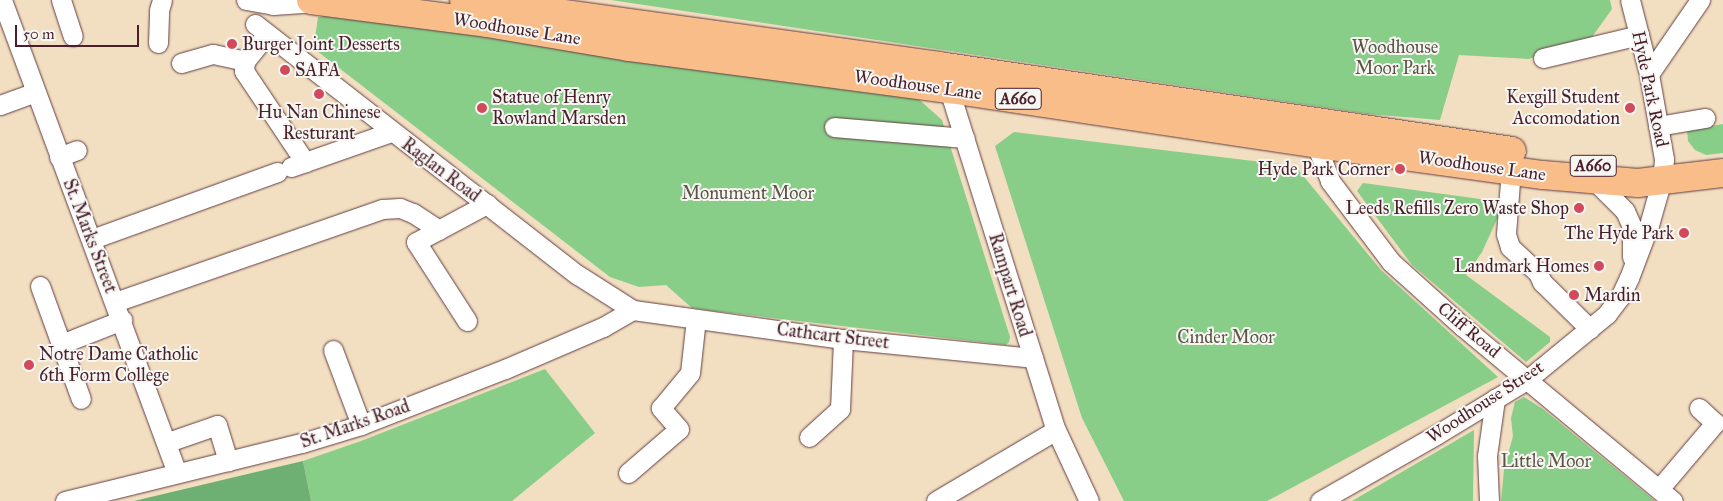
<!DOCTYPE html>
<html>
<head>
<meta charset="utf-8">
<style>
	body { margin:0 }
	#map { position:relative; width:1723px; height:501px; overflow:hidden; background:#f2dec0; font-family:"IM FELL Great Primer",serif }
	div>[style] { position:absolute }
	.green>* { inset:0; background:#88cd88 }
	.forest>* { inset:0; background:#6eb074 }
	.roads { filter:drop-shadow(0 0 1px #633c41) drop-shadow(0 0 1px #633c41) }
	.minor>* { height:19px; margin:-9.5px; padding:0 9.5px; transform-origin:9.5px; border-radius:9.5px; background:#fff }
	.highway>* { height:28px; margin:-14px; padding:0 14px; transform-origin:14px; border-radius:14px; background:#f8bd89 }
	.dots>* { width:14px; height:14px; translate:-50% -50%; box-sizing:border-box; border:2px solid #f6f6f2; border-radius:50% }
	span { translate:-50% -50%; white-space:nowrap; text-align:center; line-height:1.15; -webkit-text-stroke:4px #f6f6f2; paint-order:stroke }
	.shield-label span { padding:1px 4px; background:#f6f6f2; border:1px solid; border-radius:4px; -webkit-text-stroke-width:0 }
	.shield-label { font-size:16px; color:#4a1f2b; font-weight:700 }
	.street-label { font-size:18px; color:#4a1f2b }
	.poi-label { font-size:18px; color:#4a1f2b }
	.left { translate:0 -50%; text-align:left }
	.right { translate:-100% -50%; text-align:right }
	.park-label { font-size:18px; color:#5d5347 }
	.scale { position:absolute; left:15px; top:25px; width:124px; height:22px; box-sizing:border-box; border:2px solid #4a1f2b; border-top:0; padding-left:6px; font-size:15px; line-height:18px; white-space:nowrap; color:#4a1f2b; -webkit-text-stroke:4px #f6f6f2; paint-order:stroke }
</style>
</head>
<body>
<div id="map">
	<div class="green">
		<div style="clip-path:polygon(611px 0,1610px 0,1612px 9px,1592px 37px,1529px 59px,1459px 55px,1440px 120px,1368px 114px)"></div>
		<div style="clip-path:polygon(322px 14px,914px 95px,942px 120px,1010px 337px,1009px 342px,1006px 345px,705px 310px,692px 308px,666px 285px,639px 287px,610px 277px,317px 51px,314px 45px,318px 17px,322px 17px)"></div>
		<div style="clip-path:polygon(1723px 124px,1723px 153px,1706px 155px,1695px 150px,1688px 141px,1687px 130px)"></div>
		<div style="clip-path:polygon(1014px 132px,1295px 166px,1381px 270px,1498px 377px,1267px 501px,1124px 501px,1082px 418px,995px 146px)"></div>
		<div style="clip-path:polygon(1363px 183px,1502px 202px,1498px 217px,1482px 252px,1466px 275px,1550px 337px,1550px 342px,1526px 362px,1412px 265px,1357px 191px)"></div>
		<div style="clip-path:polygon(545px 369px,595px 433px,512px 501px,311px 501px,303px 461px,361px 441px)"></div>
		<div style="clip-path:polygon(1524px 397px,1543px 409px,1655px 501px,1501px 501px,1504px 469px,1513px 436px,1511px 418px,1515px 402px)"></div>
		<div style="clip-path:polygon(1474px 430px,1473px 501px,1352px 501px)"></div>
	</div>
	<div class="forest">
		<div style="clip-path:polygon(303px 461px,311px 501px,134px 501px)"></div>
	</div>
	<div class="roads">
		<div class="minor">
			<div style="left:2px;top:0;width:504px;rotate:69.7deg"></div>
			<div style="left:61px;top:0;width:38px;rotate:72deg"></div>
			<div style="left:246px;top:0;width:27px;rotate:10deg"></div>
			<div style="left:273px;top:5px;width:44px;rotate:-3.9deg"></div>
			<div style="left:255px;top:24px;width:409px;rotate:37.9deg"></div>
			<div style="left:578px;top:275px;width:65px;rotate:32.5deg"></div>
			<div style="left:633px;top:310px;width:212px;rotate:7.9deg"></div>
			<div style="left:843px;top:339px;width:191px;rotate:5.7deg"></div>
			<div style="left:267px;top:34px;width:35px;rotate:129deg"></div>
			<div style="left:245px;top:61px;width:10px;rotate:96deg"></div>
			<div style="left:244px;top:71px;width:110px;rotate:56.2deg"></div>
			<div style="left:158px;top:43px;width:33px;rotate:-88deg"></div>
			<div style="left:159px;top:10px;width:10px;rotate:-73deg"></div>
			<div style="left:1543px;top:58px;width:99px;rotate:-13.5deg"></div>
			<div style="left:181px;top:63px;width:33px;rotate:-16deg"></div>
			<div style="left:213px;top:54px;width:33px;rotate:12deg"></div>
			<div style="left:1649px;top:74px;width:90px;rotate:-55.4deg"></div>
			<div style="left:946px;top:80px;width:367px;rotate:72.6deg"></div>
			<div style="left:1056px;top:430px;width:78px;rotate:65.1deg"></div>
			<div style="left:0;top:105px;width:37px;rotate:-20deg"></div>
			<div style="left:1658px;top:126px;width:48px;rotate:-9.7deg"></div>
			<div style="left:834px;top:127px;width:131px;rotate:4.8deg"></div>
			<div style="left:1317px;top:136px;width:8px;rotate:97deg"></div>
			<div style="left:1316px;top:144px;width:40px;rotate:69deg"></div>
			<div style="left:1330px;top:181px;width:101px;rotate:53deg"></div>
			<div style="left:1391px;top:262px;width:96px;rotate:42deg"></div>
			<div style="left:1462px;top:326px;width:274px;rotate:39.7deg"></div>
			<div style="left:59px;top:157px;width:19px;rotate:-21deg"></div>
			<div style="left:291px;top:167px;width:106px;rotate:-19.3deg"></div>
			<div style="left:1511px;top:169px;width:65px;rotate:94.4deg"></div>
			<div style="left:1506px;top:234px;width:14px;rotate:73deg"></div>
			<div style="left:1510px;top:247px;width:38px;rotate:43deg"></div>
			<div style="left:1538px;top:273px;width:10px;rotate:66deg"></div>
			<div style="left:1542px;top:282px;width:67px;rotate:44.4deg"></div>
			<div style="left:1593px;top:179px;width:45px;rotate:45deg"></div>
			<div style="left:1625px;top:211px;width:17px;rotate:66deg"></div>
			<div style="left:1632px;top:227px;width:30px;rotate:90deg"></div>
			<div style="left:92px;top:239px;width:197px;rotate:-19.9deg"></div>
			<div style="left:40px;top:286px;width:120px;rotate:70.1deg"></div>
			<div style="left:115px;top:302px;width:283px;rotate:-19.2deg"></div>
			<div style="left:382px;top:209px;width:18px;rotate:-3deg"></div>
			<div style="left:400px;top:208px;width:14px;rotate:21deg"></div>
			<div style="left:413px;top:213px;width:31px;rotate:33deg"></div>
			<div style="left:467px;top:321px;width:94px;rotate:-122.8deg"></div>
			<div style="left:416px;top:242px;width:81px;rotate:-28.2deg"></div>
			<div style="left:61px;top:344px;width:66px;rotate:-21.5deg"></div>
			<div style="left:333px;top:350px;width:80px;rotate:69.5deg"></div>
			<div style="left:809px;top:437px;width:42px;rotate:-42.1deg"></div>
			<div style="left:840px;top:409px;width:70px;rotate:-87.5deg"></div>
			<div style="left:168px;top:442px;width:52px;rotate:-19.1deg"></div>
			<div style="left:217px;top:425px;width:38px;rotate:73deg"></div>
			<div style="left:628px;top:473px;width:67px;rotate:-40.8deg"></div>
			<div style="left:679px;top:429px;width:28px;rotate:-131deg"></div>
			<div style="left:661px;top:408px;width:45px;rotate:-50.4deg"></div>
			<div style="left:690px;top:373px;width:54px;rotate:-83.7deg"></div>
			<div style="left:1659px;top:489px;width:87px;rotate:-49.7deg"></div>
			<div style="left:1715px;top:423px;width:22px;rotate:-137deg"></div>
			<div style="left:65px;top:501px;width:244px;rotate:-13.8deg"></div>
			<div style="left:302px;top:443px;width:62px;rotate:-17deg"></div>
			<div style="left:361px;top:425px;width:155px;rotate:-21.3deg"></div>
			<div style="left:505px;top:369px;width:107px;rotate:-23.2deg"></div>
			<div style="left:603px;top:327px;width:34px;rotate:-30deg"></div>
			<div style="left:936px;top:501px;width:139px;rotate:-30.6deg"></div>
			<div style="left:1320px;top:501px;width:133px;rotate:-29.6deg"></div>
			<div style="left:1436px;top:435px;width:108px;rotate:-31.3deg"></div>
			<div style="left:1528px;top:379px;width:102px;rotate:-39.4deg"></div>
			<div style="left:1607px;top:314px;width:21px;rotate:-53deg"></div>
			<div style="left:1620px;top:297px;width:21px;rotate:-65deg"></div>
			<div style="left:1629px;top:278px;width:57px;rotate:-69.3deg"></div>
			<div style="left:1649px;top:225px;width:48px;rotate:-74.2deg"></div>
			<div style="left:1662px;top:179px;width:20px;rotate:-84deg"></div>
			<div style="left:1664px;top:159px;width:86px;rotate:-100deg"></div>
			<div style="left:1649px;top:74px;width:76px;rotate:-104.4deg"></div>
			<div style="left:1489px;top:501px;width:45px;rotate:-92.5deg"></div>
			<div style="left:1487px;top:456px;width:58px;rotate:-82deg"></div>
		</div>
		<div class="highway">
			<div style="left:311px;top:0;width:177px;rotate:7.4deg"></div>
			<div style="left:487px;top:23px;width:144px;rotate:9.6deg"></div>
			<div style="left:629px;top:47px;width:324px;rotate:7.5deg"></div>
			<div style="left:950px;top:89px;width:370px;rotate:8.5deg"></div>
			<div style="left:1316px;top:144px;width:229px;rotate:7.8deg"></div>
			<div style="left:1543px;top:175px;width:95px;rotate:4.8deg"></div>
			<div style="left:1638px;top:183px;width:86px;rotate:-6.7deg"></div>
			<div style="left:464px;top:0;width:480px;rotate:7.9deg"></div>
			<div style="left:939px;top:66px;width:579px;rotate:8.44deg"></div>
		</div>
	</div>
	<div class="dots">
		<div style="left:232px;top:44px;background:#d1495b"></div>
		<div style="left:285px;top:70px;background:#d1495b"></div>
		<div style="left:319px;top:94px;background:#d1495b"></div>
		<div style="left:482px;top:108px;background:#d1495b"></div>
		<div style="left:1630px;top:108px;background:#d1495b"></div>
		<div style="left:1400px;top:169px;background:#d1495b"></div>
		<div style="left:1579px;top:208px;background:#d1495b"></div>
		<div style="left:1684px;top:233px;background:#d1495b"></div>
		<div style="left:1599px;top:266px;background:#d1495b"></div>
		<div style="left:1574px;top:295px;background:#d1495b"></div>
		<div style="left:29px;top:365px;background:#d1495b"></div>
	</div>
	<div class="shield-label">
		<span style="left:1018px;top:99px">A660</span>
		<span style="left:1593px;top:166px">A660</span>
	</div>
	<div class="street-label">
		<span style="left:517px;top:29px;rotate:9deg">Woodhouse Lane</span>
		<span style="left:918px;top:85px;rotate:8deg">Woodhouse Lane</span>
		<span style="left:1650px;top:89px;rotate:78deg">Hyde Park Road</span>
		<span style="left:1482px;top:166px;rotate:8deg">Woodhouse Lane</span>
		<span style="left:441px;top:170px;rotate:37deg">Raglan Road</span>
		<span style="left:90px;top:236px;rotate:69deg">St. Marks Street</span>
		<span style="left:1010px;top:285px;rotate:73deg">Rampart Road</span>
		<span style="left:1469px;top:330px;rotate:40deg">Cliff Road</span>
		<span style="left:833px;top:336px;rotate:7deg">Cathcart Street</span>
		<span style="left:1485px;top:402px;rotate:-33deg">Woodhouse Street</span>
		<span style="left:355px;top:424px;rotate:-19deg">St. Marks Road</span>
	</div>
	<div class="poi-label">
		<span class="left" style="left:242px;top:44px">Burger Joint Desserts</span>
		<span class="left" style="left:295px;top:70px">SAFA</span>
		<span class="left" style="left:492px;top:108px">Statue of Henry<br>Rowland Marsden</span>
		<span class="right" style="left:1620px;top:108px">Kexgill Student<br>Accomodation</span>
		<span style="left:319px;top:123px">Hu Nan Chinese<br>Resturant</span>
		<span class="right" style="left:1390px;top:169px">Hyde Park Corner</span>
		<span class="right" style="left:1569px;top:208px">Leeds Refills Zero Waste Shop</span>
		<span class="right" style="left:1674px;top:233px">The Hyde Park</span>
		<span class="right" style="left:1589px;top:266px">Landmark Homes</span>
		<span class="left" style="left:1584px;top:295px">Mardin</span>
		<span class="left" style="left:39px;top:365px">Notre Dame Catholic<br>6th Form College</span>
	</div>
	<div class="park-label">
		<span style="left:1395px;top:58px">Woodhouse<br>Moor Park</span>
		<span style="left:748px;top:193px">Monument Moor</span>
		<span style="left:1226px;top:337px">Cinder Moor</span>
		<span style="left:1546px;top:461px">Little Moor</span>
	</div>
	<div class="scale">50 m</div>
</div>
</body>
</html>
